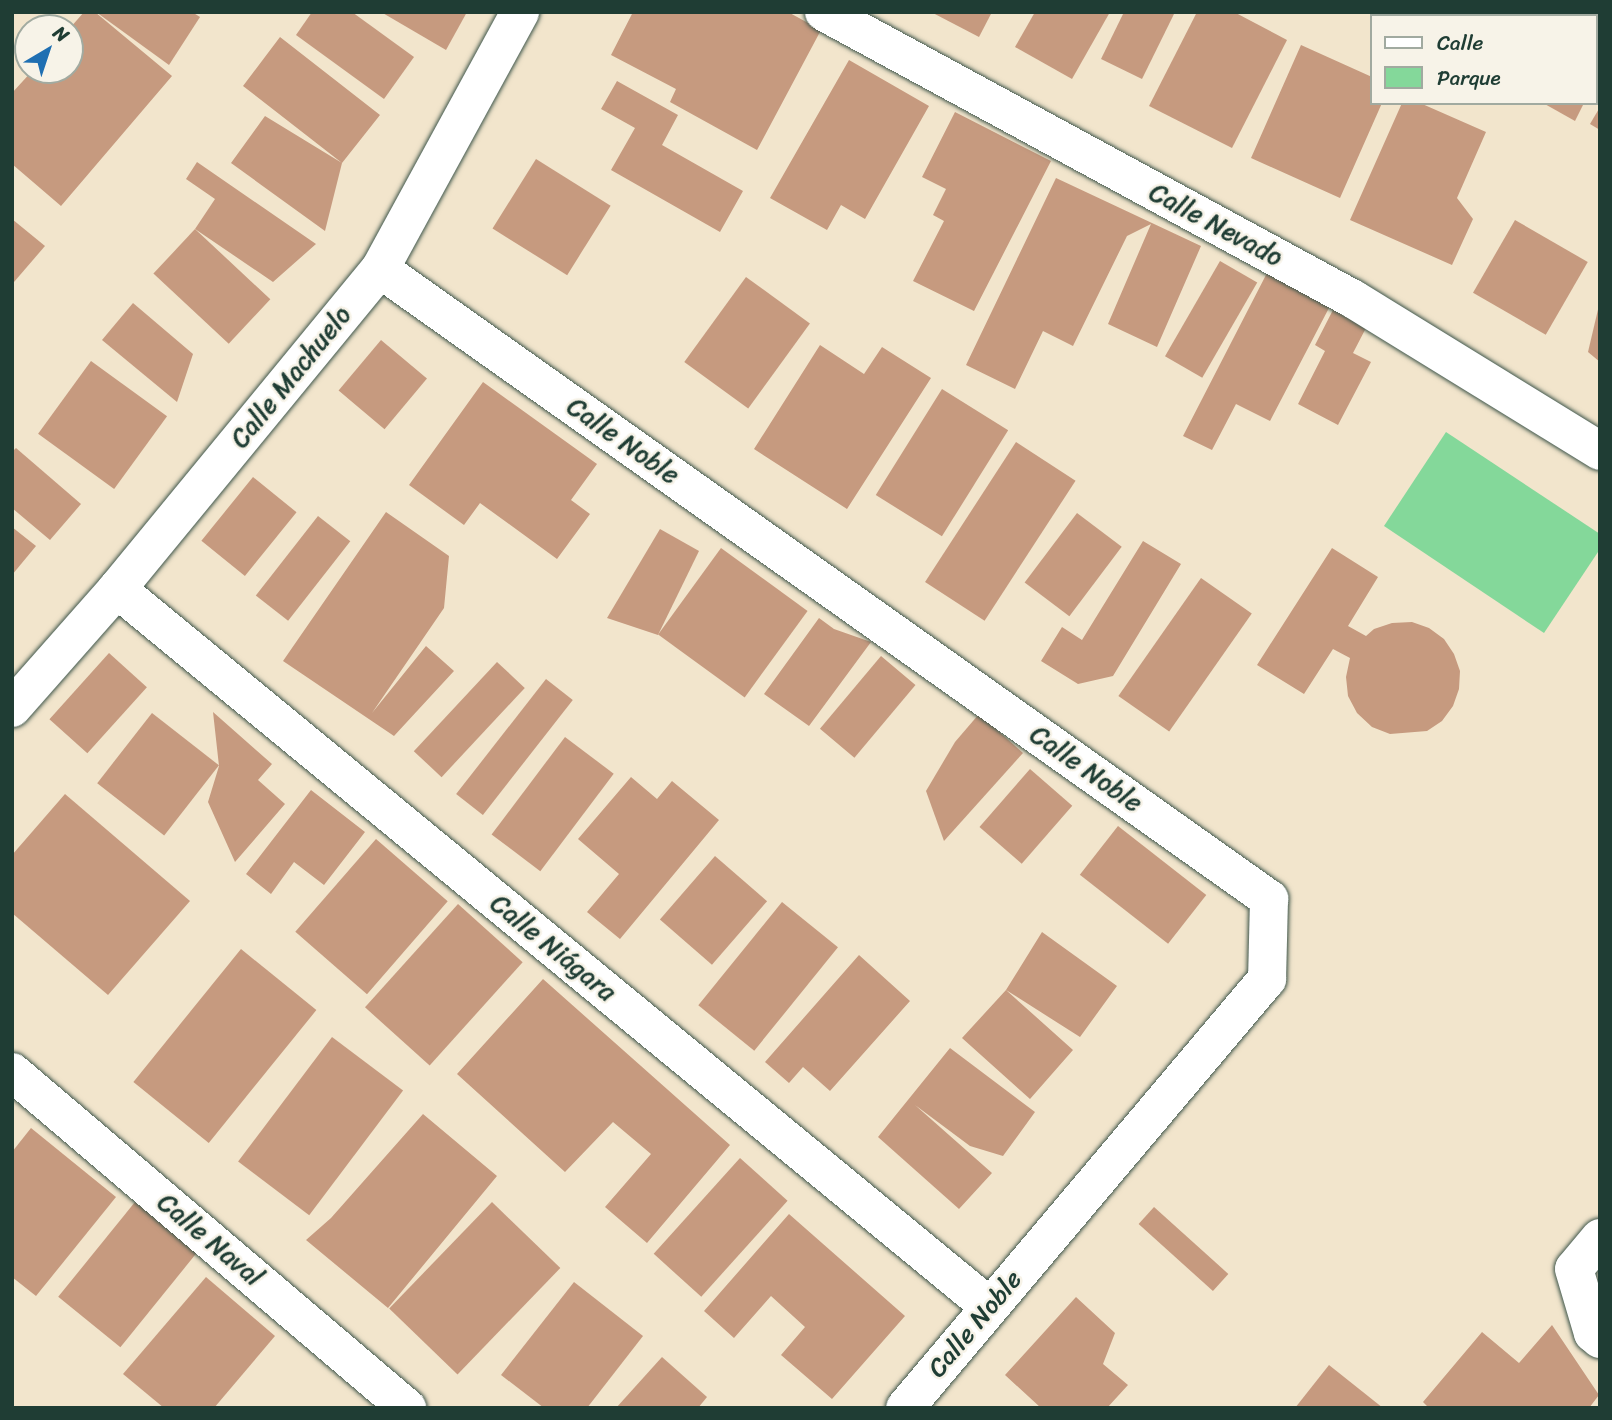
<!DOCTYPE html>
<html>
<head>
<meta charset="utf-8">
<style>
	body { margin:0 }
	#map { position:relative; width:1612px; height:1420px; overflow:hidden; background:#f2e5cc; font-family:Sriracha,sans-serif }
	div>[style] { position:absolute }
	.green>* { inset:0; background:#84d89a }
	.building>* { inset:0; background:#c69a7f; transform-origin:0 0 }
	.roads { filter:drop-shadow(0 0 2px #3f564b) drop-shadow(0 0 2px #3f564b) }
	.minor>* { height:38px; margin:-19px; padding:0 19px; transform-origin:19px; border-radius:19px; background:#fff }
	span { translate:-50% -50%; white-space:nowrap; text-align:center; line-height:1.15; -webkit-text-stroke:5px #f7f3e8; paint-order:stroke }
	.street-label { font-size:26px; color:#1f3d34 }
	.frame { position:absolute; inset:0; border:14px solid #1f3d34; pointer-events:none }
	.legend { position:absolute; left:1370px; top:14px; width:228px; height:91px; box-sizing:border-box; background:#f7f3e8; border:2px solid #a1aaa0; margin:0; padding:9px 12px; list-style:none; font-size:21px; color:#1f3d34 }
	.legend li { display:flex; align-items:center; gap:14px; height:35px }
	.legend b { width:35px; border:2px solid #a1aaa0 }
	.north { position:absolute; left:14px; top:14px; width:70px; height:70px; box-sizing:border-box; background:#f7f3e8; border:2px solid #a1aaa0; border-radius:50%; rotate:39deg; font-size:19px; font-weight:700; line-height:28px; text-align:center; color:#1f3d34 }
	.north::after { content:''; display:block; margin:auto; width:24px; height:32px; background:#1f6fb2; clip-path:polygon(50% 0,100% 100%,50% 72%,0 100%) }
</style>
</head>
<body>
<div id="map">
	<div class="green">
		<div style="clip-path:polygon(1446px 432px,1600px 534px,1600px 549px,1544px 633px,1384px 526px)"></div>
	</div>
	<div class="building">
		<div style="clip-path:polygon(84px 12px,95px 12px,172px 76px,61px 206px,12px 164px,12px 93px,33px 70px,70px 70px,70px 28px)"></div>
		<div style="clip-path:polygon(96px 12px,192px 12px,200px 17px,169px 65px)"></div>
		<div style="clip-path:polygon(312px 12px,352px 12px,414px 57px,384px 99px,296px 35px)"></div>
		<div style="clip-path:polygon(381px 12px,467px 12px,446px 50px)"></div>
		<div style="clip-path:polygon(633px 12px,788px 12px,821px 30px,757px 150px,670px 102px,676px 89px,611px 55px)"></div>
		<div style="clip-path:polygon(931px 12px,992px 12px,979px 37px)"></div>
		<div style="clip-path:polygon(1035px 12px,1110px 12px,1072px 79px,1015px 47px)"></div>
		<div style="clip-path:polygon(1124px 12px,1175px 12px,1142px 79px,1101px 59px)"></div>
		<div style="clip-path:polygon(1197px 12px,1234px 12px,1287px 40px,1232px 148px,1149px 106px)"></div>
		<div style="clip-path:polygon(1392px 12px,1420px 12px,1418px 16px,1399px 16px)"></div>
		<div style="clip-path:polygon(1498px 12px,1600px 12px,1600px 74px,1596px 81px,1596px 16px,1496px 16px)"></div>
		<div style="clip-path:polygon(280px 37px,380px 115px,342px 163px,325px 231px,231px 163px,265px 116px,342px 163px,243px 86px)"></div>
		<div style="clip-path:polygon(1301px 45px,1372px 77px,1372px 103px,1382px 103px,1340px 198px,1251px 158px)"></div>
		<div style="clip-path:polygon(849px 60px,929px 106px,865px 219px,841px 205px,827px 230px,770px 198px)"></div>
		<div style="clip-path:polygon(617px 81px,678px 115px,662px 145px,743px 191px,720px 232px,611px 170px,635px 128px,601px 109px)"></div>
		<div style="clip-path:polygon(1402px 103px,1420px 103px,1486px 132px,1457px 198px,1473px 219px,1452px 265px,1350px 220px)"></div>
		<div style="clip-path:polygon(1543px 103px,1584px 103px,1575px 121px)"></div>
		<div style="clip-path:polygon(1600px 107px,1600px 130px,1590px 124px)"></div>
		<div style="clip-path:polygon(955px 112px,1051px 161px,974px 311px,913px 281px,944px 221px,933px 215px,946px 189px,922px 177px)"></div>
		<div style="left:536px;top:159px;width:88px;height:82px;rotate:32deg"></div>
		<div style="clip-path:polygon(197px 162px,316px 244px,273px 282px,195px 229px,215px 199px,186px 179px)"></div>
		<div style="clip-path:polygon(1056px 178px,1201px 246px,1157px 347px,1108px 324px,1151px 224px,1127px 236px,1073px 346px,1043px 331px,1015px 389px,966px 365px)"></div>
		<div style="clip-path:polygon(12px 219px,45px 246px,14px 282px,12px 281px)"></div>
		<div style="left:1515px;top:220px;width:84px;height:84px;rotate:30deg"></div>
		<div style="left:195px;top:229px;width:103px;height:61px;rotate:43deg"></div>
		<div style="left:1220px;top:261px;width:43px;height:110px;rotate:30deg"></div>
		<div style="clip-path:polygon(1267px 273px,1330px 306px,1270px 421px,1236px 404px,1212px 450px,1183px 436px)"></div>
		<div style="left:746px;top:277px;width:79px;height:105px;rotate:36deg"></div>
		<div style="clip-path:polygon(1600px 301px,1600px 362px,1588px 352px)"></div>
		<div style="clip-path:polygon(133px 303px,193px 354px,177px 402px,102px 340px)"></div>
		<div style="clip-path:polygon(1334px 308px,1367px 326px,1353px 353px,1371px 362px,1338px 425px,1298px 404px,1325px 351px,1315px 345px)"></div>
		<div style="left:381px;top:340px;width:60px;height:66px;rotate:40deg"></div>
		<div style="clip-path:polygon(820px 345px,864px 374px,882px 347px,931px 378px,847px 509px,754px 449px)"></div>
		<div style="left:91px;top:361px;width:94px;height:90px;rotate:36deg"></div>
		<div style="clip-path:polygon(483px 382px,597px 464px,571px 500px,590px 514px,557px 559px,480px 503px,464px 525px,409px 485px)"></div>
		<div style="left:942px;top:389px;width:78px;height:125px;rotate:32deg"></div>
		<div style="left:1016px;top:442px;width:71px;height:167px;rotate:33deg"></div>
		<div style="clip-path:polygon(16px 448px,81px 504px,50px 540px,12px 508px,12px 452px)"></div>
		<div style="left:253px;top:477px;width:56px;height:82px;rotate:39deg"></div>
		<div style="clip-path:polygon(386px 512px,449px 556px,444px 608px,372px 713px,426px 646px,454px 671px,394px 736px,283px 661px)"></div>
		<div style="left:1077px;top:513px;width:56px;height:87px;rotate:37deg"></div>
		<div style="left:318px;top:516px;width:41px;height:101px;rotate:38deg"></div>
		<div style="clip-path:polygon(12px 527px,36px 546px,12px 575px)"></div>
		<div style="clip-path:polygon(660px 529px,699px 551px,658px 635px,607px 618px)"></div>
		<div style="clip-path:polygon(1143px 541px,1181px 564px,1113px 676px,1078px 684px,1041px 661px,1062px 627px,1082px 640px)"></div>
		<div style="left:721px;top:548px;width:107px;height:107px;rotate:36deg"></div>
		<div style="clip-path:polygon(1332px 548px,1378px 577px,1348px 626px,1366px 636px,1374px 629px,1392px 623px,1412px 622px,1429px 628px,1444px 639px,1454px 654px,1460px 671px,1459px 689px,1453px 706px,1442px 721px,1427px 731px,1390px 734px,1372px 727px,1357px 713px,1348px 696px,1346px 677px,1350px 658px,1333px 649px,1304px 694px,1257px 665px)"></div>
		<div style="left:1201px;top:578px;width:62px;height:144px;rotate:35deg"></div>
		<div style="clip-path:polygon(819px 618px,834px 629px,871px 642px,809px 726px,764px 694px)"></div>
		<div style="left:109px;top:653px;width:51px;height:89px;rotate:42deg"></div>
		<div style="left:881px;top:656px;width:45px;height:95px;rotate:40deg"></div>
		<div style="left:497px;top:662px;width:38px;height:122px;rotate:43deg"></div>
		<div style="left:546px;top:679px;width:34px;height:146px;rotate:38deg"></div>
		<div style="clip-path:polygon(213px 712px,272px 764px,258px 780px,285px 804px,235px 862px,208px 802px,219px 766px)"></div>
		<div style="left:152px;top:713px;width:85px;height:89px;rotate:38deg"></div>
		<div style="clip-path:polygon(979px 714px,1023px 753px,944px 841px,926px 791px,955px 742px)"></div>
		<div style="left:565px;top:737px;width:61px;height:122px;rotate:37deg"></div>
		<div style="left:1030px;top:769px;width:56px;height:77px;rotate:41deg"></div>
		<div style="clip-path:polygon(631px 777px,657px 799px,672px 781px,719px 820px,620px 939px,587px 912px,619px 874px,578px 839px)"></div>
		<div style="clip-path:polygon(311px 790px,365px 832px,324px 885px,294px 862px,271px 894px,246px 874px)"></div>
		<div style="clip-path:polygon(65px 794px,190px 901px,108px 995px,12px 913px,12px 855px)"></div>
		<div style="left:1118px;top:826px;width:112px;height:62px;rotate:38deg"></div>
		<div style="left:376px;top:839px;width:95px;height:123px;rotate:41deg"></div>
		<div style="left:715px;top:856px;width:69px;height:84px;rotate:41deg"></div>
		<div style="left:782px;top:902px;width:72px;height:133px;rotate:39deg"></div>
		<div style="left:458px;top:904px;width:87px;height:139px;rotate:42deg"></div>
		<div style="clip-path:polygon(1042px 932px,1117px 986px,1080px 1037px,1006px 990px,1073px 1050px,1030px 1099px,962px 1038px,1006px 990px)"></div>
		<div style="left:241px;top:949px;width:97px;height:171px;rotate:39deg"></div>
		<div style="clip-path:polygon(859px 955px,910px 1001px,830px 1091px,803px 1067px,789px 1083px,765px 1062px)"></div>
		<div style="clip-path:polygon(543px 979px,730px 1145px,647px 1243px,605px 1207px,651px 1154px,613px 1122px,565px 1172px,457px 1074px)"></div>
		<div style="left:332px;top:1037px;width:89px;height:156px;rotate:37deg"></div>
		<div style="clip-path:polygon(950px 1048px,1035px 1112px,1003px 1156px,970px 1146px,915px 1105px,992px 1173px,959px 1209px,878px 1137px)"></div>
		<div style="clip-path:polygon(423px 1114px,497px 1176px,388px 1308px,306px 1240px,331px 1218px)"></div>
		<div style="clip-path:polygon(31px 1128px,116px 1197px,36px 1296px,12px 1277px,12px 1152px)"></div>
		<div style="left:740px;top:1158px;width:64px;height:129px;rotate:42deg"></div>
		<div style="left:135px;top:1202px;width:80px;height:122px;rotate:39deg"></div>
		<div style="left:492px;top:1202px;width:95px;height:148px;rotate:44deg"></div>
		<div style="left:1154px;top:1207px;width:100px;height:23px;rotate:42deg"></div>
		<div style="clip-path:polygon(789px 1214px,905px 1316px,832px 1399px,781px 1355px,805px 1327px,771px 1296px,734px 1338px,704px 1311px)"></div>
		<div style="clip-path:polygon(206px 1277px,275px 1336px,214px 1408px,164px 1408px,123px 1374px)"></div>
		<div style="clip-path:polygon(574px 1282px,643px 1336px,587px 1408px,544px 1408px,501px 1375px)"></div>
		<div style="clip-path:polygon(1076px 1297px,1115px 1333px,1103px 1364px,1128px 1385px,1107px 1408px,1041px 1408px,1005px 1375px)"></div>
		<div style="clip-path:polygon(1552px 1325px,1599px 1395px,1589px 1408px,1429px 1408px,1423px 1402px,1482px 1332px,1519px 1363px)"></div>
		<div style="clip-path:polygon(662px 1357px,707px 1397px,698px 1408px,616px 1408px)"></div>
		<div style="clip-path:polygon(1329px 1365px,1383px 1408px,1295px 1408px)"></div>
	</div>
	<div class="roads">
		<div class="minor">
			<div style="left:824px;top:12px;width:602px;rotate:28.48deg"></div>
			<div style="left:1353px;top:299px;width:290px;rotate:31.6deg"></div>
			<div style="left:380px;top:269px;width:1090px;rotate:35.32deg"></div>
			<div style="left:1269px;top:899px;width:80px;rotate:91.4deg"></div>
			<div style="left:1267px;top:979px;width:561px;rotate:130.16deg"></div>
			<div style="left:117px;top:589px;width:1130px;rotate:39.44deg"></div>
			<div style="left:12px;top:708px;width:159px;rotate:-48.6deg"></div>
			<div style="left:117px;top:589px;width:414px;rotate:-50.6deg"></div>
			<div style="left:380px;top:269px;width:293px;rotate:-61.4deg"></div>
			<div style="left:12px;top:1072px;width:519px;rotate:40.39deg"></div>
			<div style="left:1600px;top:1238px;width:40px;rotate:130deg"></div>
			<div style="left:1574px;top:1269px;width:67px;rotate:73.5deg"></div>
			<div style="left:1593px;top:1333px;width:9px;rotate:41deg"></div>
		</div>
	</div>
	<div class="street-label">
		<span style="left:1216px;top:225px;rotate:28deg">Calle Nevado</span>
		<span style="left:291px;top:377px;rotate:-51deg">Calle Machuelo</span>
		<span style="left:623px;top:441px;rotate:35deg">Calle Noble</span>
		<span style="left:1086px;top:769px;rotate:35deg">Calle Noble</span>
		<span style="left:553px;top:948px;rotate:39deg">Calle Niágara</span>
		<span style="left:210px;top:1240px;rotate:40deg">Calle Naval</span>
		<span style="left:975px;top:1324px;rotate:-50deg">Calle Noble</span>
	</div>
	<div class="frame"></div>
	<ul class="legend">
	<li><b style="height:9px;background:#fff"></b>Calle</li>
	<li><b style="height:19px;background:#84d89a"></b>Parque</li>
	</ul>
	<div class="north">N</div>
</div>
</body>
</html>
